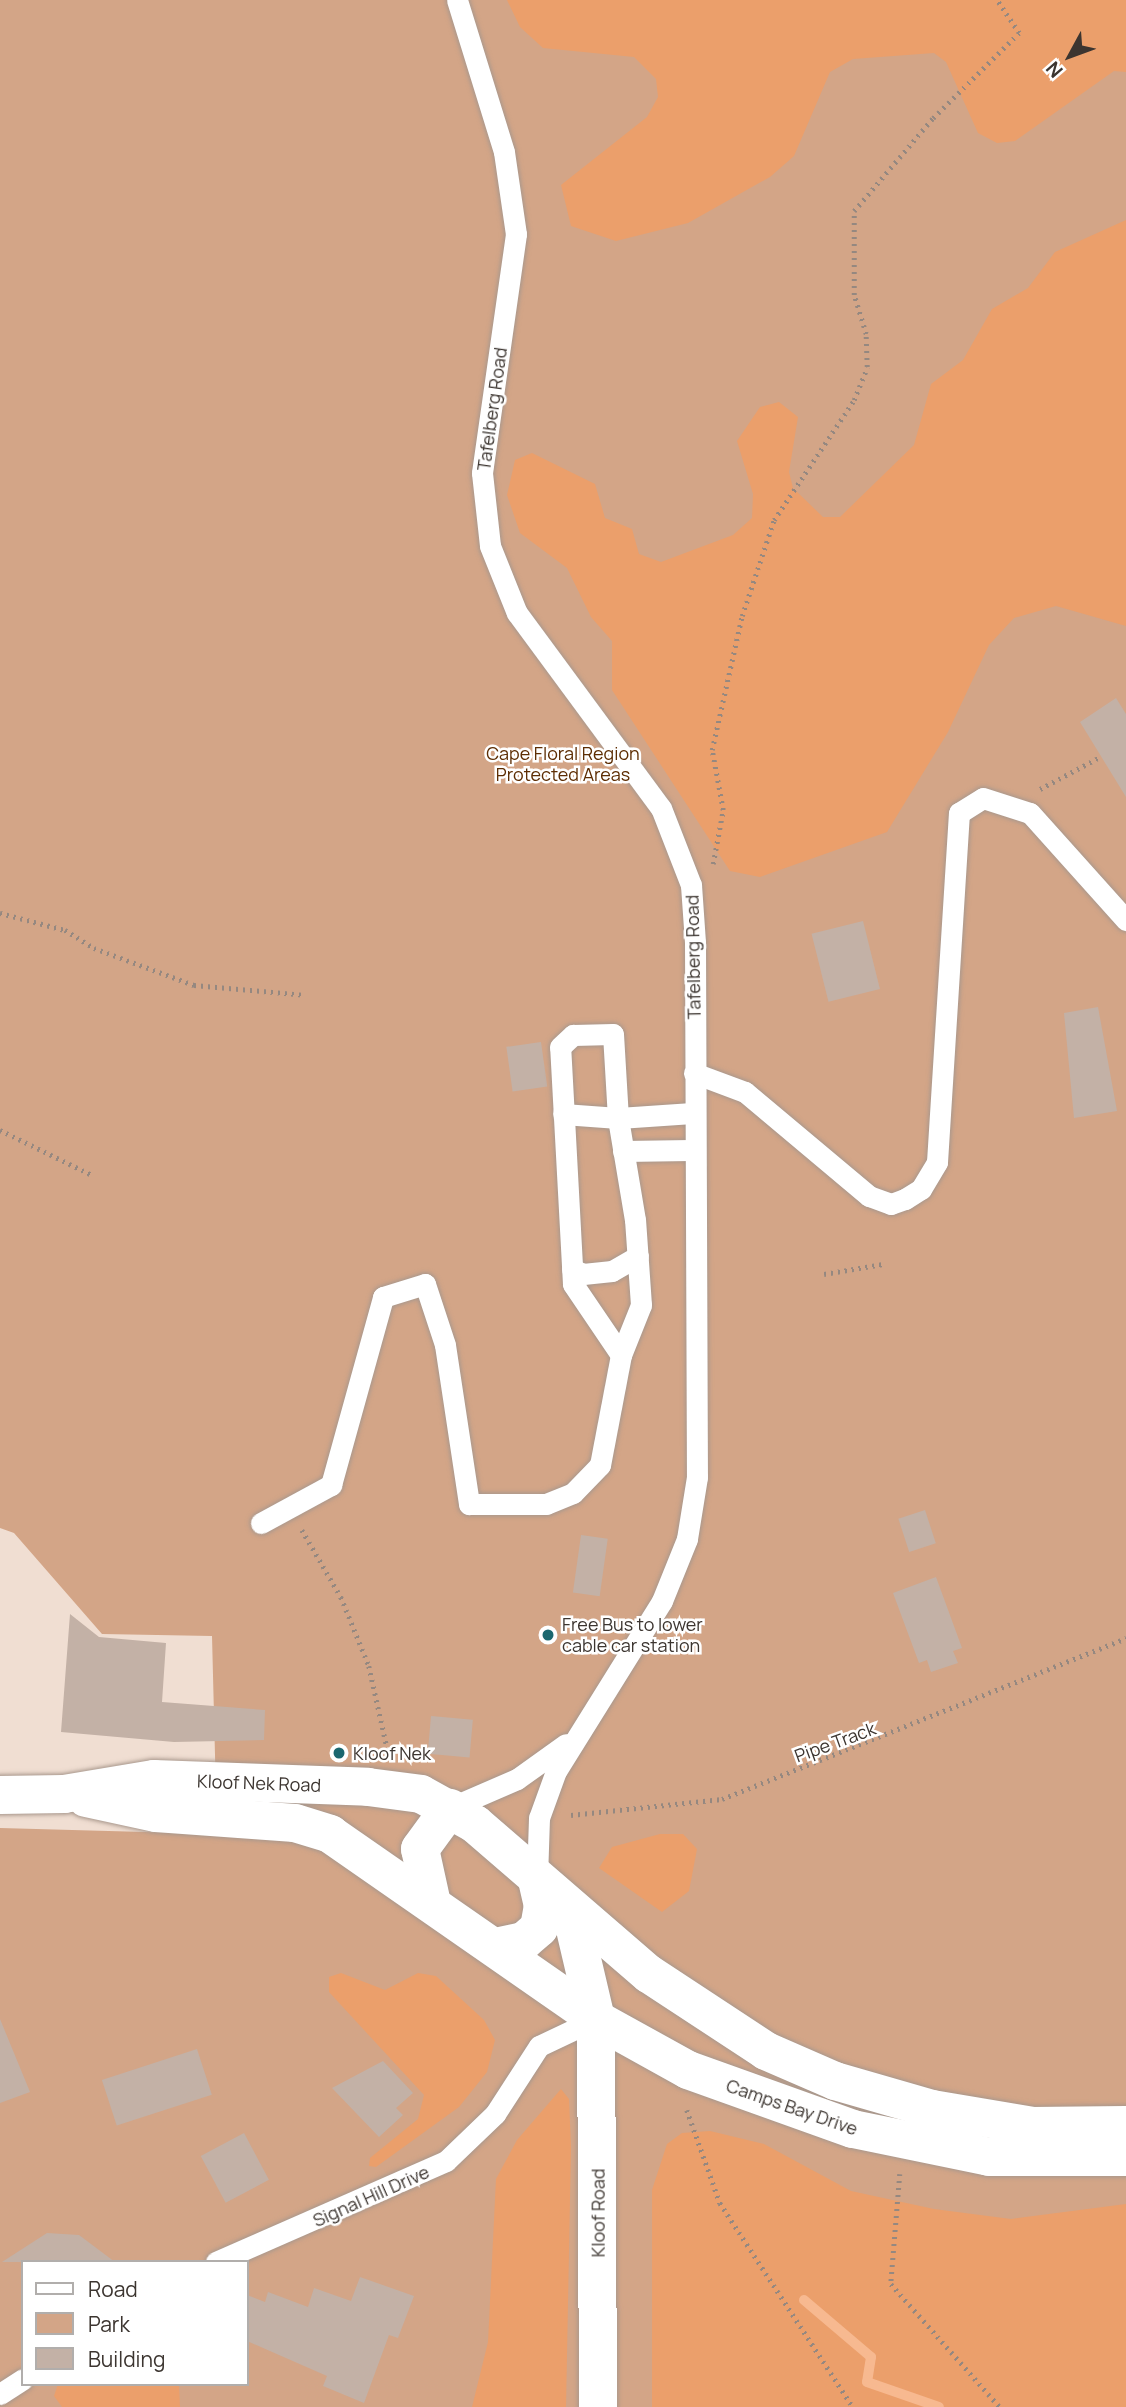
<!DOCTYPE html>
<html>
<head>
<meta charset="utf-8">
<style>
	body { margin:0 }
	#map { position:relative; width:1126px; height:2407px; overflow:hidden; background:#f0ded2; font-family:Manrope,sans-serif }
	div>[style] { position:absolute }
	.green>* { inset:0; background:#d3a587 }
	.forest>* { inset:0; background:#eb9f6b }
	.stream>* { height:10px; margin:-5px; padding:0 5px; transform-origin:5px; border-radius:5px; background:#f7b990 }
	.building>* { inset:0; background:#c3b1a6; transform-origin:0 0 }
	.path>* { height:4.5px; margin-top:-2.25px; transform-origin:0; background:repeating-linear-gradient(90deg,#958880 0 2px,transparent 0 7px) }
	.roads { filter:drop-shadow(0 0 2px #a9988d) drop-shadow(0 0 2px #a9988d) }
	.service>* { height:21px; margin:-10.5px; padding:0 10.5px; transform-origin:10.5px; border-radius:10.5px; background:#fff }
	.secondary>* { height:38px; margin:-19px; padding:0 19px; transform-origin:19px; border-radius:19px; background:#fff }
	.primary>* { height:38px; margin:-19px; padding:0 19px; transform-origin:19px; border-radius:19px; background:#fff }
	.dots>* { width:19px; height:19px; translate:-50% -50%; box-sizing:border-box; border:4px solid #fff; border-radius:50% }
	span { translate:-50% -50%; white-space:nowrap; text-align:center; line-height:1.15; -webkit-text-stroke:5px #fff; paint-order:stroke }
	.street-label { font-size:18px; color:#3c3530 }
	.park-label { font-size:18px; color:#5d2d03 }
	.poi-label { font-size:18px; color:#3c3530 }
	.left { translate:0 -50%; text-align:left }
	.legend { position:absolute; left:21px; top:2260px; width:228px; height:126px; box-sizing:border-box; background:#fff; border:2px solid #b1aeac; margin:0; padding:9px 12px; list-style:none; font-size:21px; color:#3c3530 }
	.legend li { display:flex; align-items:center; gap:14px; height:35px }
	.legend b { width:35px; border:2px solid #b1aeac }
	.north { position:absolute; left:1035px; top:21px; width:70px; height:70px; -webkit-text-stroke:5px #fff; paint-order:stroke; rotate:229deg; font-size:19px; font-weight:700; line-height:28px; text-align:center; color:#3c3530 }
	.north::after { content:''; display:block; margin:auto; width:24px; height:32px; background:#3c3530; clip-path:polygon(50% 0,100% 100%,50% 72%,0 100%) }
</style>
</head>
<body>
<div id="map">
	<div class="green">
		<div style="clip-path:polygon(evenodd,0 0,1126px 0,1126px 2407px,0 2407px,0 1828px,217px 1834px,212px 1636px,102px 1634px,14px 1533px,0 1528px,0 0,23px 2262px,247px 2262px,247px 2384px,23px 2384px,23px 2262px)"></div>
	</div>
	<div class="forest">
		<div style="clip-path:polygon(507px 0,1126px 0,1126px 72px,1114px 71px,1015px 141px,997px 143px,978px 133px,946px 62px,934px 53px,853px 59px,830px 72px,794px 156px,770px 177px,688px 223px,616px 241px,571px 226px,561px 185px,647px 117px,658px 97px,656px 79px,634px 57px,543px 48px,520px 27px)"></div>
		<div style="clip-path:polygon(1126px 220px,1126px 626px,1056px 606px,1014px 618px,989px 645px,948px 732px,887px 832px,760px 877px,730px 871px,612px 690px,612px 641px,591px 617px,567px 568px,520px 533px,507px 495px,515px 460px,532px 453px,595px 484px,605px 518px,632px 529px,639px 554px,661px 562px,733px 535px,752px 518px,753px 494px,737px 441px,760px 407px,779px 402px,798px 417px,789px 472px,793px 488px,823px 517px,840px 517px,914px 445px,931px 384px,963px 360px,992px 309px,1028px 288px,1055px 252px)"></div>
		<div style="clip-path:polygon(660px 1834px,683px 1834px,697px 1849px,689px 1891px,662px 1912px,599px 1868px,612px 1847px)"></div>
		<div style="clip-path:polygon(341px 1973px,385px 1990px,418px 1973px,436px 1976px,484px 2020px,495px 2040px,487px 2072px,459px 2107px,376px 2167px,369px 2166px,370px 2158px,418px 2119px,424px 2095px,329px 1992px,329px 1977px)"></div>
		<div style="clip-path:polygon(561px 2089px,569px 2099px,571px 2147px,566px 2407px,472px 2407px,488px 2342px,496px 2179px,517px 2140px)"></div>
		<div style="clip-path:polygon(710px 2131px,764px 2144px,851px 2191px,934px 2209px,1011px 2219px,1126px 2204px,1126px 2407px,652px 2407px,652px 2190px,667px 2144px,682px 2133px)"></div>
		<div style="clip-path:polygon(58px 2384px,179px 2384px,180px 2407px,62px 2407px,54px 2396px)"></div>
	</div>
	<div class="stream">
		<div style="left:804px;top:2300px;width:88px;rotate:40.4deg"></div>
		<div style="left:871px;top:2357px;width:25px;rotate:99deg"></div>
		<div style="left:867px;top:2382px;width:76px;rotate:19.1deg"></div>
	</div>
	<div class="building">
		<div style="clip-path:polygon(1116px 698px,1126px 714px,1126px 797px,1080px 722px)"></div>
		<div style="left:863px;top:921px;width:70px;height:53px;rotate:76deg"></div>
		<div style="clip-path:polygon(1098px 1007px,1117px 1111px,1074px 1118px,1064px 1013px)"></div>
		<div style="left:541px;top:1042px;width:45px;height:35px;rotate:82deg"></div>
		<div style="left:925px;top:1510px;width:35px;height:28px;rotate:72deg"></div>
		<div style="left:581px;top:1535px;width:27px;height:58px;rotate:8deg"></div>
		<div style="clip-path:polygon(936px 1577px,962px 1648px,953px 1651px,958px 1663px,931px 1672px,927px 1660px,919px 1663px,893px 1593px)"></div>
		<div style="clip-path:polygon(70px 1614px,99px 1637px,166px 1643px,162px 1702px,265px 1710px,264px 1740px,174px 1742px,61px 1732px)"></div>
		<div style="left:431px;top:1716px;width:42px;height:38px;rotate:5deg"></div>
		<div style="clip-path:polygon(0 2019px,30px 2092px,0 2103px)"></div>
		<div style="left:197px;top:2049px;width:48px;height:100px;rotate:72deg"></div>
		<div style="clip-path:polygon(383px 2061px,413px 2093px,396px 2108px,403px 2115px,379px 2137px,332px 2088px)"></div>
		<div style="left:244px;top:2133px;width:53px;height:49px;rotate:62deg"></div>
		<div style="clip-path:polygon(47px 2233px,79px 2235px,115px 2262px,2px 2262px)"></div>
		<div style="clip-path:polygon(360px 2277px,414px 2296px,398px 2338px,389px 2335px,364px 2403px,323px 2386px,327px 2376px,247px 2341px,247px 2295px,265px 2302px,268px 2292px,308px 2307px,314px 2288px,351px 2301px)"></div>
	</div>
	<div class="path">
		<div style="left:1040px;top:789px;width:66px;rotate:-28.1deg"></div>
		<div style="left:713px;top:864px;width:55px;rotate:-79.5deg"></div>
		<div style="left:723px;top:810px;width:61px;rotate:-100.4deg"></div>
		<div style="left:712px;top:750px;width:137px;rotate:-77.4deg"></div>
		<div style="left:742px;top:616px;width:101px;rotate:-71.6deg"></div>
		<div style="left:774px;top:520px;width:144px;rotate:-56.3deg"></div>
		<div style="left:854px;top:400px;width:35px;rotate:-68deg"></div>
		<div style="left:867px;top:367px;width:33px;rotate:-92deg"></div>
		<div style="left:866px;top:334px;width:41px;rotate:-107.1deg"></div>
		<div style="left:854px;top:295px;width:84px;rotate:-90deg"></div>
		<div style="left:854px;top:211px;width:122px;rotate:-49.7deg"></div>
		<div style="left:933px;top:118px;width:121px;rotate:-44.7deg"></div>
		<div style="left:1019px;top:33px;width:40px;rotate:-124deg"></div>
		<div style="left:0;top:913px;width:67px;rotate:14.7deg"></div>
		<div style="left:65px;top:930px;width:34px;rotate:32deg"></div>
		<div style="left:94px;top:948px;width:107px;rotate:20.3deg"></div>
		<div style="left:194px;top:985px;width:111px;rotate:5.1deg"></div>
		<div style="left:0;top:1130px;width:102px;rotate:26.1deg"></div>
		<div style="left:824px;top:1274px;width:60px;rotate:-9.6deg"></div>
		<div style="left:302px;top:1530px;width:78px;rotate:59.8deg"></div>
		<div style="left:341px;top:1597px;width:74px;rotate:67.9deg"></div>
		<div style="left:369px;top:1666px;width:88px;rotate:77.5deg"></div>
		<div style="left:571px;top:1815px;width:152px;rotate:-6deg"></div>
		<div style="left:722px;top:1799px;width:435px;rotate:-21.7deg"></div>
		<div style="left:687px;top:2110px;width:99px;rotate:70.5deg"></div>
		<div style="left:720px;top:2203px;width:244px;rotate:56.9deg"></div>
		<div style="left:900px;top:2174px;width:110px;rotate:94.7deg"></div>
		<div style="left:891px;top:2284px;width:164px;rotate:48.5deg"></div>
	</div>
	<div class="roads">
		<div class="service">
			<div style="left:457px;top:0;width:159px;rotate:72.8deg"></div>
			<div style="left:504px;top:152px;width:83px;rotate:81.7deg"></div>
			<div style="left:516px;top:234px;width:241px;rotate:98.1deg"></div>
			<div style="left:482px;top:473px;width:73px;rotate:83.7deg"></div>
			<div style="left:490px;top:546px;width:72px;rotate:68.1deg"></div>
			<div style="left:517px;top:613px;width:242px;rotate:53.6deg"></div>
			<div style="left:661px;top:808px;width:83px;rotate:68.7deg"></div>
			<div style="left:691px;top:885px;width:57px;rotate:86deg"></div>
			<div style="left:695px;top:942px;width:535px;rotate:89.79deg"></div>
			<div style="left:697px;top:1477px;width:63px;rotate:99.2deg"></div>
			<div style="left:687px;top:1539px;width:67px;rotate:112deg"></div>
			<div style="left:662px;top:1601px;width:200px;rotate:121.9deg"></div>
			<div style="left:556px;top:1771px;width:50px;rotate:109.9deg"></div>
			<div style="left:539px;top:1818px;width:60px;rotate:91.9deg"></div>
			<div style="left:694px;top:1073px;width:54px;rotate:20.4deg"></div>
			<div style="left:745px;top:1092px;width:162px;rotate:40deg"></div>
			<div style="left:869px;top:1196px;width:23px;rotate:20deg"></div>
			<div style="left:891px;top:1204px;width:15px;rotate:-20deg"></div>
			<div style="left:905px;top:1199px;width:19px;rotate:-32deg"></div>
			<div style="left:921px;top:1189px;width:31px;rotate:-59deg"></div>
			<div style="left:937px;top:1162px;width:350px;rotate:-86.4deg"></div>
			<div style="left:959px;top:813px;width:28px;rotate:-32deg"></div>
			<div style="left:983px;top:798px;width:49px;rotate:17.7deg"></div>
			<div style="left:1030px;top:813px;width:144px;rotate:48.1deg"></div>
			<div style="left:623px;top:1151px;width:68px;rotate:-0.8deg"></div>
			<div style="left:572px;top:1269px;width:12px;rotate:24deg"></div>
			<div style="left:583px;top:1274px;width:29px;rotate:-6deg"></div>
			<div style="left:612px;top:1271px;width:30px;rotate:-30deg"></div>
			<div style="left:621px;top:1355px;width:86px;rotate:-124.1deg"></div>
			<div style="left:573px;top:1284px;width:237px;rotate:-93.1deg"></div>
			<div style="left:560px;top:1047px;width:18px;rotate:-43deg"></div>
			<div style="left:573px;top:1035px;width:40px;rotate:-1.4deg"></div>
			<div style="left:613px;top:1034px;width:84px;rotate:86.6deg"></div>
			<div style="left:618px;top:1118px;width:75px;rotate:-3.8deg"></div>
			<div style="left:261px;top:1523px;width:80px;rotate:-28.5deg"></div>
			<div style="left:331px;top:1485px;width:195px;rotate:-74.5deg"></div>
			<div style="left:383px;top:1297px;width:44px;rotate:-17.2deg"></div>
			<div style="left:425px;top:1284px;width:64px;rotate:71.8deg"></div>
			<div style="left:445px;top:1345px;width:161px;rotate:81.4deg"></div>
			<div style="left:469px;top:1504px;width:77px"></div>
			<div style="left:546px;top:1504px;width:29px;rotate:-22deg"></div>
			<div style="left:573px;top:1493px;width:39px;rotate:-46deg"></div>
			<div style="left:600px;top:1465px;width:112px;rotate:-79.2deg"></div>
			<div style="left:621px;top:1355px;width:54px;rotate:-68.2deg"></div>
			<div style="left:641px;top:1305px;width:85px;rotate:-94deg"></div>
			<div style="left:635px;top:1220px;width:103px;rotate:-99.5deg"></div>
			<div style="left:618px;top:1118px;width:55px;rotate:-175.8deg"></div>
			<div style="left:450px;top:1808px;width:73px;rotate:-23.4deg"></div>
			<div style="left:517px;top:1779px;width:60px;rotate:-35.5deg"></div>
			<div style="left:216px;top:2262px;width:251px;rotate:-23.7deg"></div>
			<div style="left:446px;top:2161px;width:68px;rotate:-43.8deg"></div>
			<div style="left:495px;top:2114px;width:81px;rotate:-57.1deg"></div>
			<div style="left:539px;top:2046px;width:63px;rotate:-25.3deg"></div>
			<div style="left:0;top:2394px;width:27px;rotate:-33deg"></div>
		</div>
		<div class="secondary">
			<div style="left:596px;top:2019px;width:388px;rotate:89.7deg"></div>
		</div>
		<div class="primary">
			<div style="left:0;top:1795px;width:64px;rotate:-0.9deg"></div>
			<div style="left:64px;top:1794px;width:91px;rotate:-9.5deg"></div>
			<div style="left:154px;top:1779px;width:214px;rotate:2.1deg"></div>
			<div style="left:368px;top:1787px;width:53px;rotate:7.5deg"></div>
			<div style="left:421px;top:1794px;width:62px;rotate:29.1deg"></div>
			<div style="left:475px;top:1824px;width:230px;rotate:40.8deg"></div>
			<div style="left:649px;top:1974px;width:140px;rotate:33.3deg"></div>
			<div style="left:766px;top:2051px;width:75px;rotate:23.5deg"></div>
			<div style="left:835px;top:2081px;width:101px;rotate:16.1deg"></div>
			<div style="left:932px;top:2109px;width:101px;rotate:9.6deg"></div>
			<div style="left:1032px;top:2126px;width:94px;rotate:-0.6deg"></div>
			<div style="left:86px;top:1798px;width:72px;rotate:12.1deg"></div>
			<div style="left:156px;top:1813px;width:139px;rotate:4.1deg"></div>
			<div style="left:295px;top:1823px;width:37px;rotate:17deg"></div>
			<div style="left:330px;top:1834px;width:324px;rotate:34.8deg"></div>
			<div style="left:596px;top:2019px;width:105px;rotate:29deg"></div>
			<div style="left:688px;top:2070px;width:175px;rotate:19.7deg"></div>
			<div style="left:853px;top:2129px;width:139px;rotate:11.6deg"></div>
			<div style="left:989px;top:2157px;width:137px"></div>
			<div style="left:431px;top:1899px;width:51px;rotate:-102.4deg"></div>
			<div style="left:420px;top:1849px;width:51px;rotate:-53.8deg"></div>
			<div style="left:570px;top:1908px;width:114px;rotate:76.8deg"></div>
			<div style="left:495px;top:1947px;width:30px;rotate:-12deg"></div>
			<div style="left:524px;top:1941px;width:20px;rotate:-41deg"></div>
			<div style="left:539px;top:1928px;width:22px;rotate:-80deg"></div>
			<div style="left:543px;top:1906px;width:27px;rotate:-103deg"></div>
		</div>
	</div>
	<div class="dots">
		<div style="left:548px;top:1635px;background:#1b676f"></div>
		<div style="left:339px;top:1753px;background:#1b676f"></div>
	</div>
	<div class="street-label">
		<span style="left:492px;top:409px;rotate:-82deg">Tafelberg Road</span>
		<span style="left:693px;top:957px;rotate:-91deg">Tafelberg Road</span>
		<span style="left:835px;top:1742px;rotate:-20deg">Pipe Track</span>
		<span style="left:259px;top:1783px;rotate:2deg">Kloof Nek Road</span>
		<span style="left:792px;top:2107px;rotate:19deg">Camps Bay Drive</span>
		<span style="left:371px;top:2196px;rotate:-24deg">Signal Hill Drive</span>
		<span style="left:598px;top:2213px;rotate:-90deg">Kloof Road</span>
	</div>
	<div class="park-label">
		<span style="left:563px;top:764px">Cape Floral Region<br>Protected Areas</span>
	</div>
	<div class="poi-label">
		<span class="left" style="left:562px;top:1635px">Free Bus to lower<br>cable car station</span>
		<span class="left" style="left:353px;top:1753px">Kloof Nek</span>
	</div>
	<ul class="legend">
	<li><b style="height:9px;background:#fff"></b>Road</li>
	<li><b style="height:19px;background:#d3a587"></b>Park</li>
	<li><b style="height:19px;background:#c3b1a6"></b>Building</li>
	</ul>
	<div class="north">N</div>
</div>
</body>
</html>
